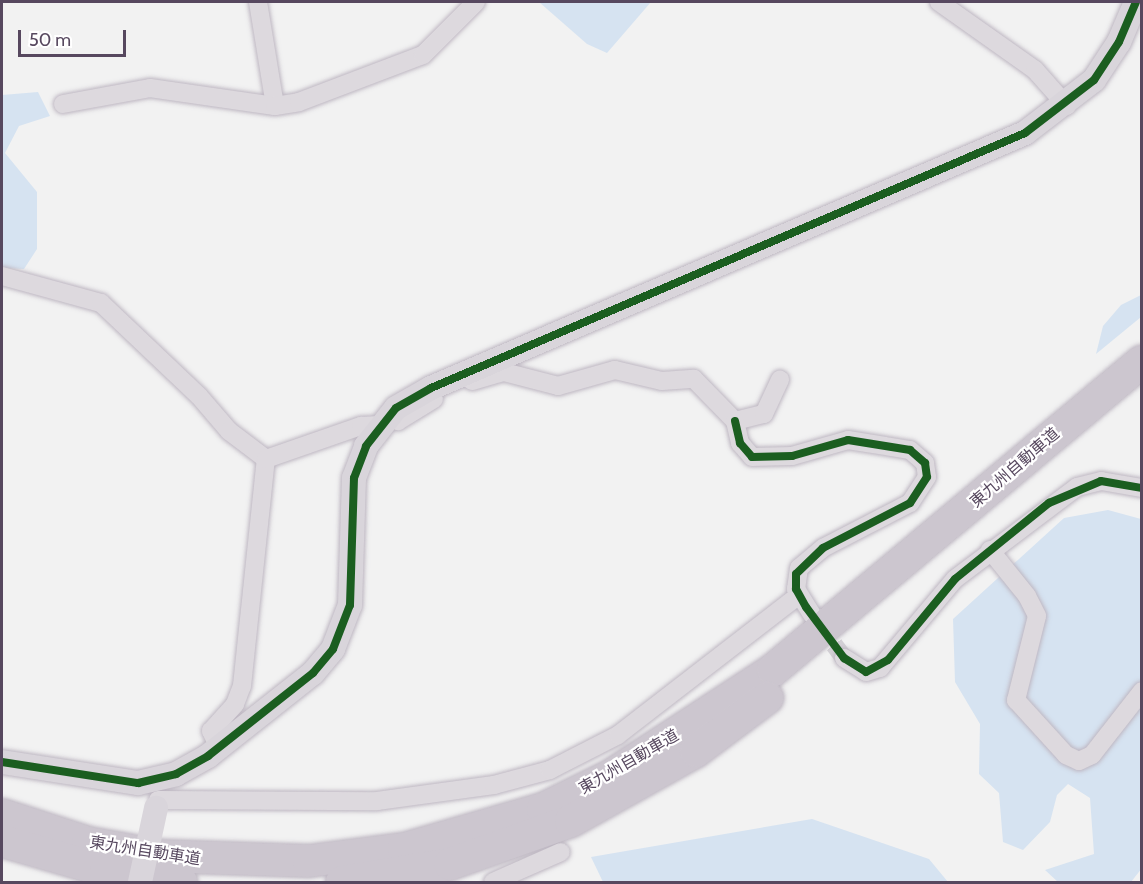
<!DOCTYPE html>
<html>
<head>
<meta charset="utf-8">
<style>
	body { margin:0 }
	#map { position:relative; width:1143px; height:884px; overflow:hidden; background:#f2f2f2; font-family:Cabin,"Noto Sans JP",sans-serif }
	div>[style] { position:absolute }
	.green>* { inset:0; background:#d6e3f1 }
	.street-tunnel>* { height:18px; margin-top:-9px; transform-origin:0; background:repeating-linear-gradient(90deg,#d3d0d5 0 18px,transparent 0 27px) }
	.roads { filter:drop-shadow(0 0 2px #beb7c2) drop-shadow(0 0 2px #beb7c2) }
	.street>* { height:18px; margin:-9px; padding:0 9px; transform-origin:9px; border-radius:9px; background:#ddd9de }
	.secondary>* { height:24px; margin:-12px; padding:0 12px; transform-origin:12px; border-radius:12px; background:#d9d5db }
	.highway>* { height:32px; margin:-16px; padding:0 16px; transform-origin:16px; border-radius:16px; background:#ccc6cf }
	.secondary-bridge>* { height:24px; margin:-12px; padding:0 12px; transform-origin:12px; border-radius:12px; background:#d9d5db }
	.cycleway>* { height:8px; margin:-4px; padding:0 4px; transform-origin:4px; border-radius:4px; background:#1b5e20 }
	span { translate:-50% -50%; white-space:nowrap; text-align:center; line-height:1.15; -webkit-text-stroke:4.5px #fff; paint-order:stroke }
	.street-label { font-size:16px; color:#57485f }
	.frame { position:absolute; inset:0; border:3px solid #57485f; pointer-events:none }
	.scale { position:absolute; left:18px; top:30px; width:108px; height:27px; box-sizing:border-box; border:3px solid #57485f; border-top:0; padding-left:8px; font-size:18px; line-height:21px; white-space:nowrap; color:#57485f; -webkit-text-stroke:4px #fff; paint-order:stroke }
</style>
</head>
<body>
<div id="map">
	<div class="green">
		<div style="clip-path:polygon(539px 2px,651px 2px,607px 53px,587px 44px)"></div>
		<div style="clip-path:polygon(38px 92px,50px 116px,19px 126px,5px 153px,37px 192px,37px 249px,24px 269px,2px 268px,2px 95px)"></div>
		<div style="clip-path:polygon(1141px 295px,1141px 317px,1096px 354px,1103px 326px,1121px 305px)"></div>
		<div style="clip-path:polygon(1108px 510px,1141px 519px,1142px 868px,1131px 882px,1058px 882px,1045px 870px,1094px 854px,1090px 798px,1068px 784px,1057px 795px,1050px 822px,1023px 850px,1003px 842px,999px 793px,979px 774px,980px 724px,955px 682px,953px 619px,1064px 518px)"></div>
		<div style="clip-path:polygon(812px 819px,929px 859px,948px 882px,603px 882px,591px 857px)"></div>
	</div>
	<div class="street-tunnel">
		<div style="left:818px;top:623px;width:44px;rotate:53.4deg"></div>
	</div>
	<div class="roads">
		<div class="street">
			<div style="left:258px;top:2px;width:105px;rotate:80.7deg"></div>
			<div style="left:939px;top:2px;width:118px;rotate:35.3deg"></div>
			<div style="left:1035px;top:70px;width:48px;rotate:48.4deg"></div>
			<div style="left:63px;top:104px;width:88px;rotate:-10.4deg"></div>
			<div style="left:150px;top:88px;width:126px;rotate:8.2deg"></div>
			<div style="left:275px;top:106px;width:24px;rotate:-9deg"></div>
			<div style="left:299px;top:102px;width:133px;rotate:-20.8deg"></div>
			<div style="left:423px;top:55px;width:75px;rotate:-45deg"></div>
			<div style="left:2px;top:276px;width:103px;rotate:15.3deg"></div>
			<div style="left:101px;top:303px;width:135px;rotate:43.5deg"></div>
			<div style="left:199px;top:396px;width:46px;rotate:49.4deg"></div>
			<div style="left:229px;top:431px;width:46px;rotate:37.1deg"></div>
			<div style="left:472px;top:381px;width:33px;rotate:-16deg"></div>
			<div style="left:504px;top:372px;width:56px;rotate:14.5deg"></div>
			<div style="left:558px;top:386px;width:59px;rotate:-15.7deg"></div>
			<div style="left:615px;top:370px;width:48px;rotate:13.2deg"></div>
			<div style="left:662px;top:381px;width:32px;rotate:-4deg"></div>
			<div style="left:694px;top:379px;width:59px;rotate:45.7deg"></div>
			<div style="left:735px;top:421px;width:30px;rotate:-14deg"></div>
			<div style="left:764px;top:414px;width:38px;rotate:-65deg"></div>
			<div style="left:389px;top:415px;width:11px;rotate:34deg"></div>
			<div style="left:398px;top:421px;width:42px;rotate:-31.4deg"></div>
			<div style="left:735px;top:421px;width:23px;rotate:77deg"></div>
			<div style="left:740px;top:443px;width:18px;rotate:49deg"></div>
			<div style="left:752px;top:457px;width:40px;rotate:-1.4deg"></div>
			<div style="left:792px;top:456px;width:58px;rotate:-15.9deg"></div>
			<div style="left:848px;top:440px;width:63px;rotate:9.2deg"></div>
			<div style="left:910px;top:450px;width:20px;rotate:41deg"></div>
			<div style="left:925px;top:463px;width:14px;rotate:82deg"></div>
			<div style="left:927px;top:477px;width:31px;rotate:123deg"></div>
			<div style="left:910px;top:503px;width:98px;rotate:152.7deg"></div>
			<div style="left:823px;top:548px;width:31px;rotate:140deg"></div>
			<div style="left:799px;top:568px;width:21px;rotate:98deg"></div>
			<div style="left:796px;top:589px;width:31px;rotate:58deg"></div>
			<div style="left:990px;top:550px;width:59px;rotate:51.2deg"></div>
			<div style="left:1027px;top:596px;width:22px;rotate:63deg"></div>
			<div style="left:1037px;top:616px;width:87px;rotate:104deg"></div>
			<div style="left:1016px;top:700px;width:74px;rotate:47.7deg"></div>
			<div style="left:1066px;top:755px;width:14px;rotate:25deg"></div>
			<div style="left:1079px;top:761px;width:14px;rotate:-25deg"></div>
			<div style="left:1092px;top:755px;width:81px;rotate:-52deg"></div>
			<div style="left:844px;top:658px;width:26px;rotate:32deg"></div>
			<div style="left:866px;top:672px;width:15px;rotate:-16deg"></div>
			<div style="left:880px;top:668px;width:116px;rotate:-49.9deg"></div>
			<div style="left:955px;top:579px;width:153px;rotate:-37deg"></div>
			<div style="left:1077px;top:487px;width:25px;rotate:-14deg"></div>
			<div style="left:1101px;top:481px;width:42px;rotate:9.7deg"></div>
			<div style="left:219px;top:748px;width:19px;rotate:-115deg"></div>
			<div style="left:211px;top:731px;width:36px;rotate:-48deg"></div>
			<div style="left:235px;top:704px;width:19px;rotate:-69deg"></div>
			<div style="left:242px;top:686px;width:228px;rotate:-84deg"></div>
			<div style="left:266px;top:459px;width:101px;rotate:-19.2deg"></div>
			<div style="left:361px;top:426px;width:19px;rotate:-3deg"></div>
			<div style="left:158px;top:800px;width:219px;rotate:0.3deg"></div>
			<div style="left:377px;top:801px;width:118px;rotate:-7.8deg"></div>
			<div style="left:494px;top:785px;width:58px;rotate:-15deg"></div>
			<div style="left:550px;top:770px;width:76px;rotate:-27.2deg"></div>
			<div style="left:618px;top:735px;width:227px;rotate:-37.7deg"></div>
			<div style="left:493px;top:882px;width:74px;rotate:-23.8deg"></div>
		</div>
		<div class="secondary">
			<div style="left:2px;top:762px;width:138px;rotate:8.8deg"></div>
			<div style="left:138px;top:783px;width:39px;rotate:-13deg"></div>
			<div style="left:176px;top:774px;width:37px;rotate:-29deg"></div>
			<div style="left:208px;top:756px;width:134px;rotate:-38.3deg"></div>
			<div style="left:313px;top:673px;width:31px;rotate:-50deg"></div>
			<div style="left:333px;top:649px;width:47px;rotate:-68.9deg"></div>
			<div style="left:350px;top:605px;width:127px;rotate:-88.2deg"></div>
			<div style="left:354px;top:478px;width:34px;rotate:-69deg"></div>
			<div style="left:366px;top:446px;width:48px;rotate:-51.7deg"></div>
			<div style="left:396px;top:408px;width:40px;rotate:-29.7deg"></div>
			<div style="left:431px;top:388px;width:646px;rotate:-23.23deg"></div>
			<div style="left:1025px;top:133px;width:87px;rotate:-37.5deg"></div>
			<div style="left:1094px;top:80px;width:45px;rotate:-56.7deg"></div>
			<div style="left:1119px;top:42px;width:43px;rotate:-67deg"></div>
		</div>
		<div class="highway">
			<div style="left:2px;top:815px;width:90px;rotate:18deg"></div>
			<div style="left:88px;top:843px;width:74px;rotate:10.1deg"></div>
			<div style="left:161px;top:856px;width:148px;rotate:1.9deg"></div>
			<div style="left:309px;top:861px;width:96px;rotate:-7.2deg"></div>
			<div style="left:404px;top:849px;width:145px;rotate:-16.1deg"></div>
			<div style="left:543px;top:809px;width:77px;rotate:-26.2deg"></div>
			<div style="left:612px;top:775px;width:192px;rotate:-33.1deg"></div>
			<div style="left:773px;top:670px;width:481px;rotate:-39.9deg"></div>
			<div style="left:2px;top:841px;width:108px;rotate:16.1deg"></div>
			<div style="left:106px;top:871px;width:76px;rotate:8.3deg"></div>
			<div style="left:342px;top:882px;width:109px;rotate:-9.5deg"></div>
			<div style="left:450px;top:864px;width:128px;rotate:-19.6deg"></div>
			<div style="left:571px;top:821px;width:143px;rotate:-29.2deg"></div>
			<div style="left:696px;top:751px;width:89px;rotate:-36.7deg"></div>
		</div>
	</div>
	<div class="secondary-bridge">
		<div style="left:140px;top:882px;width:76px;rotate:-77.8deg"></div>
	</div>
	<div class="cycleway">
		<div style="left:735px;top:421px;width:23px;rotate:77deg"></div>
		<div style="left:740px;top:443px;width:18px;rotate:49deg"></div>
		<div style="left:752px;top:457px;width:40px;rotate:-1.4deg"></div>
		<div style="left:792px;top:456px;width:58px;rotate:-15.9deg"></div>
		<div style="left:848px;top:440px;width:63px;rotate:9.2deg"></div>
		<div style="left:910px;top:450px;width:20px;rotate:41deg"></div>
		<div style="left:925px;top:463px;width:14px;rotate:82deg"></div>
		<div style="left:927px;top:477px;width:31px;rotate:123deg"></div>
		<div style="left:910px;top:503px;width:98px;rotate:152.7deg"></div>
		<div style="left:823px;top:548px;width:37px;rotate:136deg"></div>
		<div style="left:796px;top:574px;width:15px;rotate:90deg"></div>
		<div style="left:796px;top:589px;width:21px;rotate:61deg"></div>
		<div style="left:806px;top:607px;width:64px;rotate:53.3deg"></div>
		<div style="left:844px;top:658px;width:26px;rotate:32deg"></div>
		<div style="left:866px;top:672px;width:25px;rotate:-29deg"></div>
		<div style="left:888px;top:660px;width:105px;rotate:-50.4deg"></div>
		<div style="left:955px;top:579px;width:121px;rotate:-39deg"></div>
		<div style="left:1049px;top:503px;width:56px;rotate:-22.9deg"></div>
		<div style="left:1101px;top:481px;width:42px;rotate:9.7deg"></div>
		<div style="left:2px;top:762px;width:138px;rotate:8.8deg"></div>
		<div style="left:138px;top:783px;width:39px;rotate:-13deg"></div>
		<div style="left:176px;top:774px;width:37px;rotate:-29deg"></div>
		<div style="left:208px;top:756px;width:134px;rotate:-38.3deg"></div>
		<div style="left:313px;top:673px;width:31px;rotate:-50deg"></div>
		<div style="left:333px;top:649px;width:47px;rotate:-68.9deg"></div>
		<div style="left:350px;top:605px;width:127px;rotate:-88.2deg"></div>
		<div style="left:354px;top:478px;width:34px;rotate:-69deg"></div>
		<div style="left:366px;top:446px;width:48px;rotate:-51.7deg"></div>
		<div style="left:396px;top:408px;width:40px;rotate:-29.7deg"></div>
		<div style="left:431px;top:388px;width:646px;rotate:-23.23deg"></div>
		<div style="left:1025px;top:133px;width:87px;rotate:-37.5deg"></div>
		<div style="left:1094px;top:80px;width:45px;rotate:-56.7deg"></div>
		<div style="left:1119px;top:42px;width:43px;rotate:-67deg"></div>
	</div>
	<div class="street-label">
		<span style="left:1015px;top:468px;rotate:-41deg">東九州自動車道</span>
		<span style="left:629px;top:762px;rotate:-30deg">東九州自動車道</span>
		<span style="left:145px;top:851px;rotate:9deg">東九州自動車道</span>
	</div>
	<div class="frame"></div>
	<div class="scale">50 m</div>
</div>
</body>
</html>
